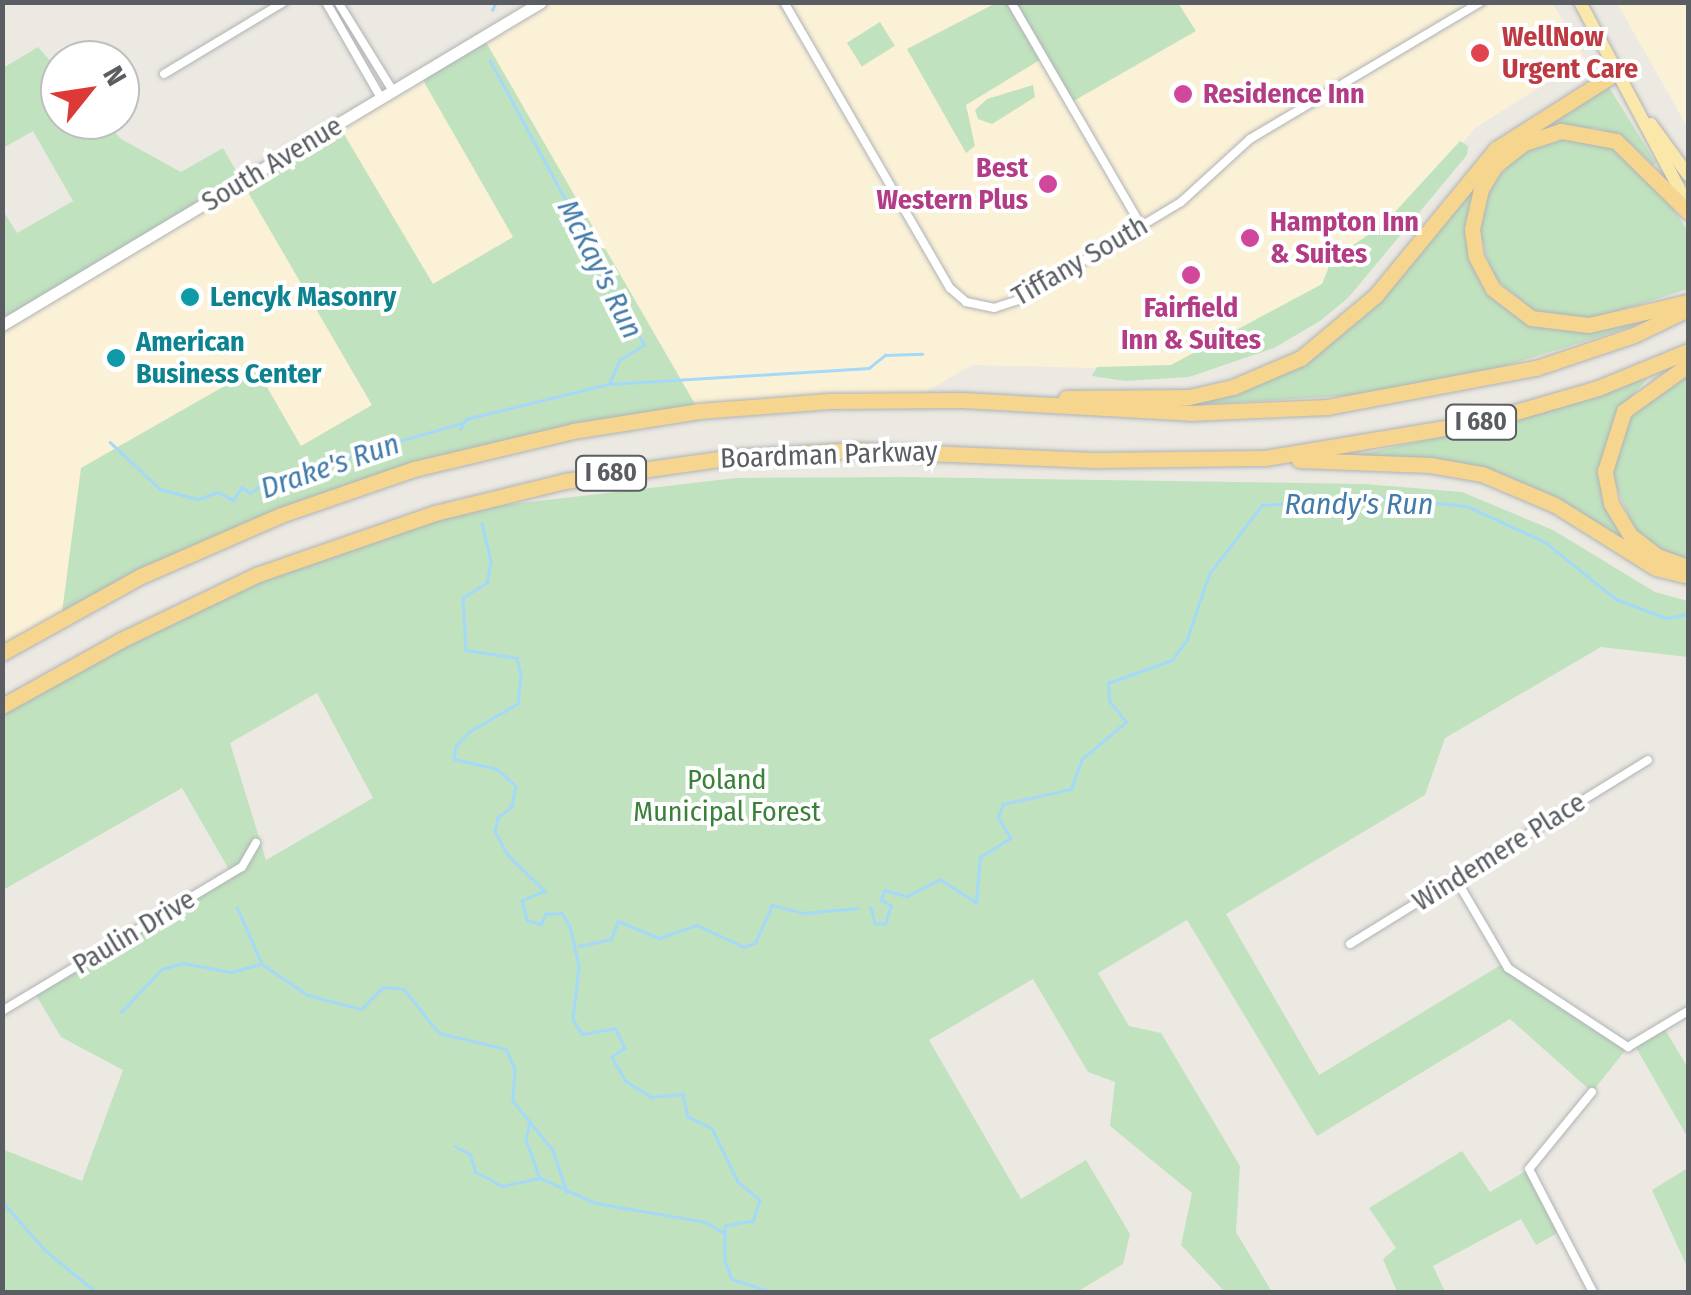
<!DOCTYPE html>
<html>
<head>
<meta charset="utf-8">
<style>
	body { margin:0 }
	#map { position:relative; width:1691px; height:1295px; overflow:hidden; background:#ece9e2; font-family:"Fira Sans Condensed",sans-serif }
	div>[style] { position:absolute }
	.commercial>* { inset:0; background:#fbf1d7; transform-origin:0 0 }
	.green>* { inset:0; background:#c1e2bf; transform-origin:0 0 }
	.stream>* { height:2.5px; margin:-1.25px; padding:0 1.25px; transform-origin:1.25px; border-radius:1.25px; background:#a4d9f9 }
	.roads { filter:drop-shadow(0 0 2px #afb3b6) drop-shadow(0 0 2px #afb3b6) }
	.minor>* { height:8px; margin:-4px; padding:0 4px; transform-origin:4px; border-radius:4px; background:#fff }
	.secondary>* { height:11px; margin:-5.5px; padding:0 5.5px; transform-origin:5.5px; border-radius:5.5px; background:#fff }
	.primary>* { height:12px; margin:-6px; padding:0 6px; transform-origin:6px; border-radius:6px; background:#f9e8a9 }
	.motorway>* { height:15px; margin:-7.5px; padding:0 7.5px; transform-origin:7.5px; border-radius:7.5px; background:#f6d58f }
	.dots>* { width:28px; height:28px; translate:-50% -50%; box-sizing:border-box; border:5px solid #fff; border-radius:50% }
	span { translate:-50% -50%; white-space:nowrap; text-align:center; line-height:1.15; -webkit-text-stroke:8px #fff; paint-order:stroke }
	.shield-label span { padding:2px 8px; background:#fff; border:2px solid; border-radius:8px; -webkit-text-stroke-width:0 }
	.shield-label { font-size:25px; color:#5a5e62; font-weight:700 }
	.health-label { font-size:28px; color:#be3a42; font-weight:700 }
	.left { translate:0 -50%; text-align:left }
	.hotel-label { font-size:28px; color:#b23c85; font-weight:700 }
	.right { translate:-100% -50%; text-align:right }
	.street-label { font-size:28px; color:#5a5e62 }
	.culture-label { font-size:28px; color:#0d838f; font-weight:700 }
	.park-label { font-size:28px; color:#3b813a }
	.water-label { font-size:30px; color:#437ba9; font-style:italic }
	.frame { position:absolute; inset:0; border:5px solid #5a5e62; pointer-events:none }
	.north { position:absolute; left:40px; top:40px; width:100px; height:100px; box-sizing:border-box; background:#fff; border:2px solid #bdbfc0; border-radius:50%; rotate:60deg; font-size:28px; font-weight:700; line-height:40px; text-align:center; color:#5a5e62 }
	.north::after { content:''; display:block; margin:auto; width:35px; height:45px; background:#dd3936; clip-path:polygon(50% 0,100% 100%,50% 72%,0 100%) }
</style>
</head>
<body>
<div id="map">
	<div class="commercial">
		<div style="clip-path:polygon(541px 2px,1552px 2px,1585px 59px,1475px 128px,1387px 234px,1331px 288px,1172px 370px,972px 365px,913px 399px,699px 411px,483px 37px)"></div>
		<div style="clip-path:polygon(1617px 3px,1688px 3px,1688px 128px)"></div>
		<div style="left:420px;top:75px;width:188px;height:96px;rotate:60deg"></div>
		<div style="clip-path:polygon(242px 182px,372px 405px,301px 447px,255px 368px,61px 620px,3px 653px,2px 311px,8px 321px)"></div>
	</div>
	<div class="green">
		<div style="clip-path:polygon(996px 3px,1178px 3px,1196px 31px,1070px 103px,1043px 58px,966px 105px,975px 146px,966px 153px,907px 49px)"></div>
		<div style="left:880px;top:22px;width:28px;height:39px;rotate:58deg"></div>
		<div style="clip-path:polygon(483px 37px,699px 411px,573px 431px,312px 503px,61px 620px,81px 468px,256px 368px,301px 446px,372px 405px,242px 182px,8px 322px,3px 311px,2px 209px,17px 233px,73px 201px,33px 131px,3px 148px,3px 68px,38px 47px,60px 72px,60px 120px,104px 120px,121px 139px,181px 172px,223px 148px,242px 181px,338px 124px,433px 284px,513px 237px,420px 75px)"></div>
		<div style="clip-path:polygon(1033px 85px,1035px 97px,992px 124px,978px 119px,975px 110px,987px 99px)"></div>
		<div style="clip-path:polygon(1609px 87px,1656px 163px,1653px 165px,1631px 144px,1597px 128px,1542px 129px)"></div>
		<div style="clip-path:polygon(1568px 134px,1606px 142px,1658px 186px,1688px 231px,1688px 289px,1592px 319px,1536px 313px,1492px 276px,1479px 228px,1489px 187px,1527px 146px)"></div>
		<div style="clip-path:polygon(1460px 141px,1468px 146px,1467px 155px,1348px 298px,1320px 321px,1274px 348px,1189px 377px,1125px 381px,1092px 376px,1097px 367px,1171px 365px,1322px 284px,1332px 259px,1383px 225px)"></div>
		<div style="clip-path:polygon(1480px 180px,1478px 270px,1537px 325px,1571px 330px,1633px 320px,1635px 326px,1501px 367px,1359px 395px,1190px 405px,1305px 361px,1349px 329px)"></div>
		<div style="clip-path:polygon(1688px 373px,1688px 560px,1663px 552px,1633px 528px,1612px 475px,1627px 419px,1652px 393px)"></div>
		<div style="clip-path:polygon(1648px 378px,1619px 411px,1601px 463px,1633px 549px,1511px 478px,1482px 468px,1356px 455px,1511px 422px)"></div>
		<div style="clip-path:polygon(evenodd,902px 477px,1365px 484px,1462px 492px,1553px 530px,1655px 592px,1688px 601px,1688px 657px,1601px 647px,1445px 738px,1425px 795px,1226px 914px,1319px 1075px,1504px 963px,1628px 1047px,1592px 1092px,1510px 1019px,1317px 1136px,1187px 920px,1098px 973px,1129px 1026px,1161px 1033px,1240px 1166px,1236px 1232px,1272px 1292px,1225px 1292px,1181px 1245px,1192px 1193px,1110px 1126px,1115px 1082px,1088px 1072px,1033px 979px,929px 1040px,1021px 1199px,1086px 1160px,1130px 1234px,1123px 1264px,1077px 1292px,3px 1292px,2px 1149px,82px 1181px,123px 1070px,61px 1037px,34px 992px,231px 873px,182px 788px,3px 890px,3px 706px,175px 612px,435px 513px,736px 478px,902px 477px,317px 693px,373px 798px,266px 860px,230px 743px,317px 693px)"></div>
		<div style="clip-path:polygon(1663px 1026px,1688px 1068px,1688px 1138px,1634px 1044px)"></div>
		<div style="clip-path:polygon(1462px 1151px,1490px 1192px,1529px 1169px,1561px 1231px,1536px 1245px,1521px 1219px,1433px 1266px,1445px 1292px,1397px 1292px,1383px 1259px,1396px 1248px,1369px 1208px)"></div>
		<div style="clip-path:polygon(1688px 1168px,1688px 1269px,1652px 1190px)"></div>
	</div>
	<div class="stream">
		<div style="left:492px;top:10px;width:9px;rotate:-63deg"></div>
		<div style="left:609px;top:384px;width:260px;rotate:-3.5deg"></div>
		<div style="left:869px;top:368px;width:21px;rotate:-39deg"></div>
		<div style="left:885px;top:355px;width:37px;rotate:-2deg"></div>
		<div style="left:460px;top:429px;width:12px;rotate:-59deg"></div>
		<div style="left:466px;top:419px;width:147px;rotate:-13.8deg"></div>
		<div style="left:609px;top:384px;width:26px;rotate:-67deg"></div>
		<div style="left:619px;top:360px;width:29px;rotate:-31deg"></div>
		<div style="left:644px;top:345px;width:323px;rotate:-118.5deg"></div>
		<div style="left:110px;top:442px;width:69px;rotate:43.2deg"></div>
		<div style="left:160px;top:489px;width:39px;rotate:15deg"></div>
		<div style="left:198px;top:499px;width:21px;rotate:-19deg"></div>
		<div style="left:218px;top:492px;width:17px;rotate:28deg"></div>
		<div style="left:233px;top:500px;width:16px;rotate:-55deg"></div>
		<div style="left:242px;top:487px;width:10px;rotate:37deg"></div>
		<div style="left:250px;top:493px;width:22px;rotate:-34deg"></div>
		<div style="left:268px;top:481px;width:10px;rotate:29deg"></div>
		<div style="left:277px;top:486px;width:18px;rotate:-47deg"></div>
		<div style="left:289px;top:473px;width:31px;rotate:-4deg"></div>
		<div style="left:320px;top:471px;width:35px;rotate:-27deg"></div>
		<div style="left:351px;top:455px;width:116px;rotate:-16.1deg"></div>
		<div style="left:482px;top:523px;width:40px;rotate:77deg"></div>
		<div style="left:491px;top:562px;width:21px;rotate:101deg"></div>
		<div style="left:487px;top:583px;width:28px;rotate:148deg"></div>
		<div style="left:463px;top:598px;width:52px;rotate:86.7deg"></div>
		<div style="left:466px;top:650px;width:52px;rotate:8.9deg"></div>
		<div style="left:517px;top:658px;width:18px;rotate:77deg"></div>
		<div style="left:521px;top:676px;width:28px;rotate:96deg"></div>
		<div style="left:518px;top:704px;width:54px;rotate:150.1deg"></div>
		<div style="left:471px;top:731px;width:21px;rotate:135deg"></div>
		<div style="left:456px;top:746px;width:13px;rotate:99deg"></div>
		<div style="left:454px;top:759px;width:44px;rotate:13.1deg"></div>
		<div style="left:497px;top:769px;width:25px;rotate:42deg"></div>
		<div style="left:516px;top:786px;width:21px;rotate:101deg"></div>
		<div style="left:512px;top:807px;width:18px;rotate:142deg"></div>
		<div style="left:498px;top:818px;width:13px;rotate:103deg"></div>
		<div style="left:495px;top:831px;width:27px;rotate:62deg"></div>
		<div style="left:508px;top:855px;width:52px;rotate:44.2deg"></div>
		<div style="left:545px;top:891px;width:25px;rotate:157deg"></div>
		<div style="left:522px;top:901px;width:20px;rotate:75deg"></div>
		<div style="left:527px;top:920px;width:15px;rotate:16deg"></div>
		<div style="left:541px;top:924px;width:11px;rotate:-68deg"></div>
		<div style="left:545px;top:914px;width:17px;rotate:-3deg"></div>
		<div style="left:562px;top:913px;width:15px;rotate:58deg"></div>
		<div style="left:570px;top:926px;width:41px;rotate:77.3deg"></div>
		<div style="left:579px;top:966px;width:53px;rotate:96.5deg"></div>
		<div style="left:573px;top:1019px;width:17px;rotate:59deg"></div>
		<div style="left:582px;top:1034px;width:34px;rotate:-10deg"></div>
		<div style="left:615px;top:1028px;width:22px;rotate:63deg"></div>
		<div style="left:625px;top:1048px;width:16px;rotate:145deg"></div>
		<div style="left:612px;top:1057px;width:28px;rotate:60deg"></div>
		<div style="left:626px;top:1081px;width:31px;rotate:32deg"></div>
		<div style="left:652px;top:1097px;width:31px;rotate:-6deg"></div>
		<div style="left:683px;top:1094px;width:24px;rotate:78deg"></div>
		<div style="left:688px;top:1117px;width:26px;rotate:25deg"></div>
		<div style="left:712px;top:1128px;width:60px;rotate:64.3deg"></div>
		<div style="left:738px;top:1182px;width:28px;rotate:39deg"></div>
		<div style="left:760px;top:1200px;width:22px;rotate:108deg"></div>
		<div style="left:753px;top:1221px;width:28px;rotate:170deg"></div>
		<div style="left:725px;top:1226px;width:35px;rotate:90deg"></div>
		<div style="left:725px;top:1261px;width:19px;rotate:69deg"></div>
		<div style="left:732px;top:1279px;width:42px;rotate:18deg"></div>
		<div style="left:237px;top:907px;width:62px;rotate:66.3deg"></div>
		<div style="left:262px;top:964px;width:55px;rotate:34deg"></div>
		<div style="left:308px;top:995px;width:55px;rotate:14.8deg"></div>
		<div style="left:361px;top:1009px;width:31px;rotate:-45deg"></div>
		<div style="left:383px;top:987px;width:21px;rotate:5deg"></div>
		<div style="left:404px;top:989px;width:56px;rotate:51.5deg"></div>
		<div style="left:439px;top:1033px;width:69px;rotate:13.4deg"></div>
		<div style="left:506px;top:1049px;width:22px;rotate:66deg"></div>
		<div style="left:515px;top:1069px;width:32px;rotate:94deg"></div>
		<div style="left:513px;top:1101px;width:63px;rotate:50.8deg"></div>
		<div style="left:553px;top:1150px;width:44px;rotate:71.6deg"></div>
		<div style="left:871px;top:907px;width:16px;rotate:76deg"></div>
		<div style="left:875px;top:923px;width:10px;rotate:6deg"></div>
		<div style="left:885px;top:924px;width:19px;rotate:-72deg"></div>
		<div style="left:891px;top:906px;width:12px;rotate:-149deg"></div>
		<div style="left:881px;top:900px;width:10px;rotate:-73deg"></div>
		<div style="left:884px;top:890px;width:24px;rotate:15deg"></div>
		<div style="left:907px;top:896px;width:37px;rotate:-27deg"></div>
		<div style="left:940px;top:879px;width:43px;rotate:32.6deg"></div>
		<div style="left:976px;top:902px;width:45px;rotate:-84.9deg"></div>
		<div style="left:980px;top:857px;width:36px;rotate:-32deg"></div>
		<div style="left:1010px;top:838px;width:24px;rotate:-120deg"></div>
		<div style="left:998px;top:817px;width:14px;rotate:-69deg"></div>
		<div style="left:1003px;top:804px;width:70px;rotate:-12.4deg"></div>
		<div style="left:1071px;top:789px;width:32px;rotate:-70deg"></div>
		<div style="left:1082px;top:759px;width:57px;rotate:-40.1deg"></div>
		<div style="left:1126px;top:722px;width:27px;rotate:-129deg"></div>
		<div style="left:1109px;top:701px;width:18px;rotate:-93deg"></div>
		<div style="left:1108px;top:683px;width:68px;rotate:-19.8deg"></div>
		<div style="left:1172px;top:660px;width:26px;rotate:-54deg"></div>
		<div style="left:1187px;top:639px;width:69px;rotate:-71.3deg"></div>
		<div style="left:1209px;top:574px;width:87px;rotate:-52.5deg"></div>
		<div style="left:1262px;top:505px;width:123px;rotate:-3.3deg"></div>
		<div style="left:1385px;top:498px;width:82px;rotate:5.6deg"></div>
		<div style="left:1467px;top:506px;width:86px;rotate:24.8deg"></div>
		<div style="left:1545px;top:542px;width:91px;rotate:38.8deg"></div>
		<div style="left:1616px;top:599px;width:53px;rotate:20.8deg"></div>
		<div style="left:1666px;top:618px;width:22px;rotate:-10deg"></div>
		<div style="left:579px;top:946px;width:33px;rotate:-12deg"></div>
		<div style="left:611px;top:939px;width:19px;rotate:-69deg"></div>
		<div style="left:618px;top:921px;width:44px;rotate:22.5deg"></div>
		<div style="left:659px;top:938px;width:40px;rotate:-18.9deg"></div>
		<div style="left:697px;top:925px;width:52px;rotate:25.1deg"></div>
		<div style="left:744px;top:947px;width:12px;rotate:-20deg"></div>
		<div style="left:755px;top:943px;width:42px;rotate:-65.9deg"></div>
		<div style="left:772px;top:905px;width:32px;rotate:14deg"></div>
		<div style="left:803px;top:913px;width:55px;rotate:-5.2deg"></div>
		<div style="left:121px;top:1012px;width:59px;rotate:-46.4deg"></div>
		<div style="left:162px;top:969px;width:22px;rotate:-16deg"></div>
		<div style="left:183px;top:963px;width:49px;rotate:10.6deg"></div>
		<div style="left:231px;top:972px;width:31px;rotate:-15deg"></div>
		<div style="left:530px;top:1122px;width:18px;rotate:103deg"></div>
		<div style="left:526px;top:1140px;width:38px;rotate:70deg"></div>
		<div style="left:455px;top:1146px;width:17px;rotate:28deg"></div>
		<div style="left:470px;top:1154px;width:19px;rotate:72deg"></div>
		<div style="left:476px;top:1172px;width:30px;rotate:28deg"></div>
		<div style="left:502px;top:1186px;width:39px;rotate:-12deg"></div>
		<div style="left:540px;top:1178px;width:61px;rotate:24.1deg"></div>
		<div style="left:596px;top:1203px;width:112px;rotate:9.8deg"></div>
		<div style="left:706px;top:1222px;width:21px;rotate:31deg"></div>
		<div style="left:2px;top:1201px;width:65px;rotate:48.7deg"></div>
		<div style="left:45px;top:1250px;width:66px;rotate:39.5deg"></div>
	</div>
	<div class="roads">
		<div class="minor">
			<div style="left:326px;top:2px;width:111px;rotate:60.2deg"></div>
			<div style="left:338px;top:2px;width:105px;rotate:58.3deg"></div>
			<div style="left:784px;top:2px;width:331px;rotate:59.9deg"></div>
			<div style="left:950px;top:288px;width:21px;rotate:41deg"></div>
			<div style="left:966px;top:302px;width:29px;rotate:12deg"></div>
			<div style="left:994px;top:308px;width:25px;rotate:-18deg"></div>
			<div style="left:1018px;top:300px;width:190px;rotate:-31deg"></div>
			<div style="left:1181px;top:202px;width:93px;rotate:-42.4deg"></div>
			<div style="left:1250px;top:139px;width:269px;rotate:-30.7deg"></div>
			<div style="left:1011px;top:2px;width:260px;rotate:59.8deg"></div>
			<div style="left:164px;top:74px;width:140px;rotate:-31deg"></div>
			<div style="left:1457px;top:881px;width:101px;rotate:59.6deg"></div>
			<div style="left:1508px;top:968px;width:144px;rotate:33.4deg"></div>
			<div style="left:1628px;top:1047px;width:70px;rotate:-31deg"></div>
			<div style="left:1350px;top:944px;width:350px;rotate:-31.7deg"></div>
			<div style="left:2px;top:1011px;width:280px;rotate:-31deg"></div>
			<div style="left:242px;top:867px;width:28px;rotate:-60deg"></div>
			<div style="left:1592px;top:1092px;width:99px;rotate:129.3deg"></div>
			<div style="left:1529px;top:1169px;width:139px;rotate:62.5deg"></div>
		</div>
		<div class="secondary">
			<div style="left:2px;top:325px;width:628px;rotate:-30.93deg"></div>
		</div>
		<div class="primary">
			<div style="left:1580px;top:2px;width:230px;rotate:62deg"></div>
			<div style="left:1651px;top:124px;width:63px;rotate:54deg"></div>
		</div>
		<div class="motorway">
			<div style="left:1688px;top:212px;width:101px;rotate:-135.4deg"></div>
			<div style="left:1616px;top:141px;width:56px;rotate:-169.7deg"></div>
			<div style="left:1561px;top:131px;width:39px;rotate:162deg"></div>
			<div style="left:1524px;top:143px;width:37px;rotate:142deg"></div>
			<div style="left:1495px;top:166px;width:27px;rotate:121deg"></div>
			<div style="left:1481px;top:189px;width:41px;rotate:102.7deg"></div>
			<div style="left:1472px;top:229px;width:28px;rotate:82deg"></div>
			<div style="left:1476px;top:257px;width:36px;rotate:62deg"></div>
			<div style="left:1493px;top:289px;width:48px;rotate:37.3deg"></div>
			<div style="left:1531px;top:318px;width:58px;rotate:6.9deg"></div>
			<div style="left:1589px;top:325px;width:102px;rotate:-13.1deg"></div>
			<div style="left:1066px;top:398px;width:123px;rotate:-0.5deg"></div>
			<div style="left:1189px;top:397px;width:45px;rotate:-12.8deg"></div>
			<div style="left:1233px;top:387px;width:74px;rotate:-23.1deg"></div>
			<div style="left:1301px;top:358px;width:98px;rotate:-40deg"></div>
			<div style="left:1376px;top:295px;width:189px;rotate:-50.6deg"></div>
			<div style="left:1496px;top:149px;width:146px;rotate:-32.4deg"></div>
			<div style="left:1299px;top:460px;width:131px;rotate:2.2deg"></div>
			<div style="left:1430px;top:465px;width:53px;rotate:9.8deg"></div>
			<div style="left:1482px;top:474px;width:79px;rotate:23deg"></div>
			<div style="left:1555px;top:505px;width:119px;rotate:32deg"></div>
			<div style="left:1656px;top:568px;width:33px;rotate:14deg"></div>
			<div style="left:1685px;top:566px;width:30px;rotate:-160deg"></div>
			<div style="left:1657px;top:556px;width:34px;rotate:-142deg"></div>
			<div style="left:1630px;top:535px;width:37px;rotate:-121deg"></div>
			<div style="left:1611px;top:503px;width:33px;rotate:-101deg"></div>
			<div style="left:1605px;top:471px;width:63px;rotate:-72.4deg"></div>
			<div style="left:1624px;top:411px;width:79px;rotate:-35.7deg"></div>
			<div style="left:2px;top:653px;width:159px;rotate:-29deg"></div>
			<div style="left:141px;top:576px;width:153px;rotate:-23.5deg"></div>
			<div style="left:281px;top:515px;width:141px;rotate:-19.1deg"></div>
			<div style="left:414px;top:469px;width:163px;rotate:-13.4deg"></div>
			<div style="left:573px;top:431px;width:128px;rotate:-9deg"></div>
			<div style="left:699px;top:411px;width:131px;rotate:-4.4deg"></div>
			<div style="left:830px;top:401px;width:132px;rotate:-0.4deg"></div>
			<div style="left:962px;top:400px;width:229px;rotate:3.2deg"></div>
			<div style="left:1191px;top:413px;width:136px;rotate:-2.5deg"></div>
			<div style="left:1327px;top:407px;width:213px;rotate:-10.6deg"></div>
			<div style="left:1536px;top:368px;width:103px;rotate:-18.6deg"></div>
			<div style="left:1634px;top:335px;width:60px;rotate:-25.7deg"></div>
			<div style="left:2px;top:706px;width:136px;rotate:-29deg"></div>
			<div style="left:121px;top:640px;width:150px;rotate:-25.7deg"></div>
			<div style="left:256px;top:575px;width:189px;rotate:-19.1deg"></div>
			<div style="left:435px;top:513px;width:134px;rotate:-13.8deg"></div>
			<div style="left:565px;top:481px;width:170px;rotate:-8.1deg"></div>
			<div style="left:733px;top:457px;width:124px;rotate:-3.2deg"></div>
			<div style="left:857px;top:450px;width:242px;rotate:2.4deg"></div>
			<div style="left:1099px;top:460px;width:166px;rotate:-0.7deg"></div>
			<div style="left:1265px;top:458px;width:219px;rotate:-9.5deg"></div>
			<div style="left:1481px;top:422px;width:122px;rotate:-16.2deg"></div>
			<div style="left:1598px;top:388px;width:97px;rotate:-22.3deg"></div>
		</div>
	</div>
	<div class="dots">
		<div style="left:1480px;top:53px;background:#e0444e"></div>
		<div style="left:1183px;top:94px;background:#d1479c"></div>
		<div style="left:1048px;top:184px;background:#d1479c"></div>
		<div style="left:1250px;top:238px;background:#d1479c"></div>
		<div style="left:1191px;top:275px;background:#d1479c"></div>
		<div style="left:190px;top:297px;background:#0f9aa8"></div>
		<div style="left:116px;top:358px;background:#0f9aa8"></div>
	</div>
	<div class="shield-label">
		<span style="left:1481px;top:422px">I 680</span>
		<span style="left:611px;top:473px">I 680</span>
	</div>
	<div class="health-label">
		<span class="left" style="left:1502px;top:53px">WellNow<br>Urgent Care</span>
	</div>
	<div class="hotel-label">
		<span class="left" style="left:1203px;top:94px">Residence Inn</span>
		<span class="right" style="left:1028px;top:184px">Best<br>Western Plus</span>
		<span class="left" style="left:1270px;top:238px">Hampton Inn<br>&amp; Suites</span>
		<span style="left:1191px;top:324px">Fairfield<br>Inn &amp; Suites</span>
	</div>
	<div class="street-label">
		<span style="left:272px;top:164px;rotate:-31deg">South Avenue</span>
		<span style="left:1080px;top:261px;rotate:-30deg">Tiffany South</span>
		<span style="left:829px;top:455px;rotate:-2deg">Boardman Parkway</span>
		<span style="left:1499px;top:852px;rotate:-32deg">Windemere Place</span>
		<span style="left:134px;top:932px;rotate:-31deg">Paulin Drive</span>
	</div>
	<div class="culture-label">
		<span class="left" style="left:210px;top:297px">Lencyk Masonry</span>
		<span class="left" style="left:136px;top:358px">American<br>Business Center</span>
	</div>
	<div class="park-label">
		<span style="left:727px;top:796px">Poland<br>Municipal Forest</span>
	</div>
	<div class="water-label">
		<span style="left:600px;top:269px;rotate:63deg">McKay's Run</span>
		<span style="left:330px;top:466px;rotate:-19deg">Drake's Run</span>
		<span style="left:1359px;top:504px">Randy's Run</span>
	</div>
	<div class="frame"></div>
	<div class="north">N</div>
</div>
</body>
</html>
